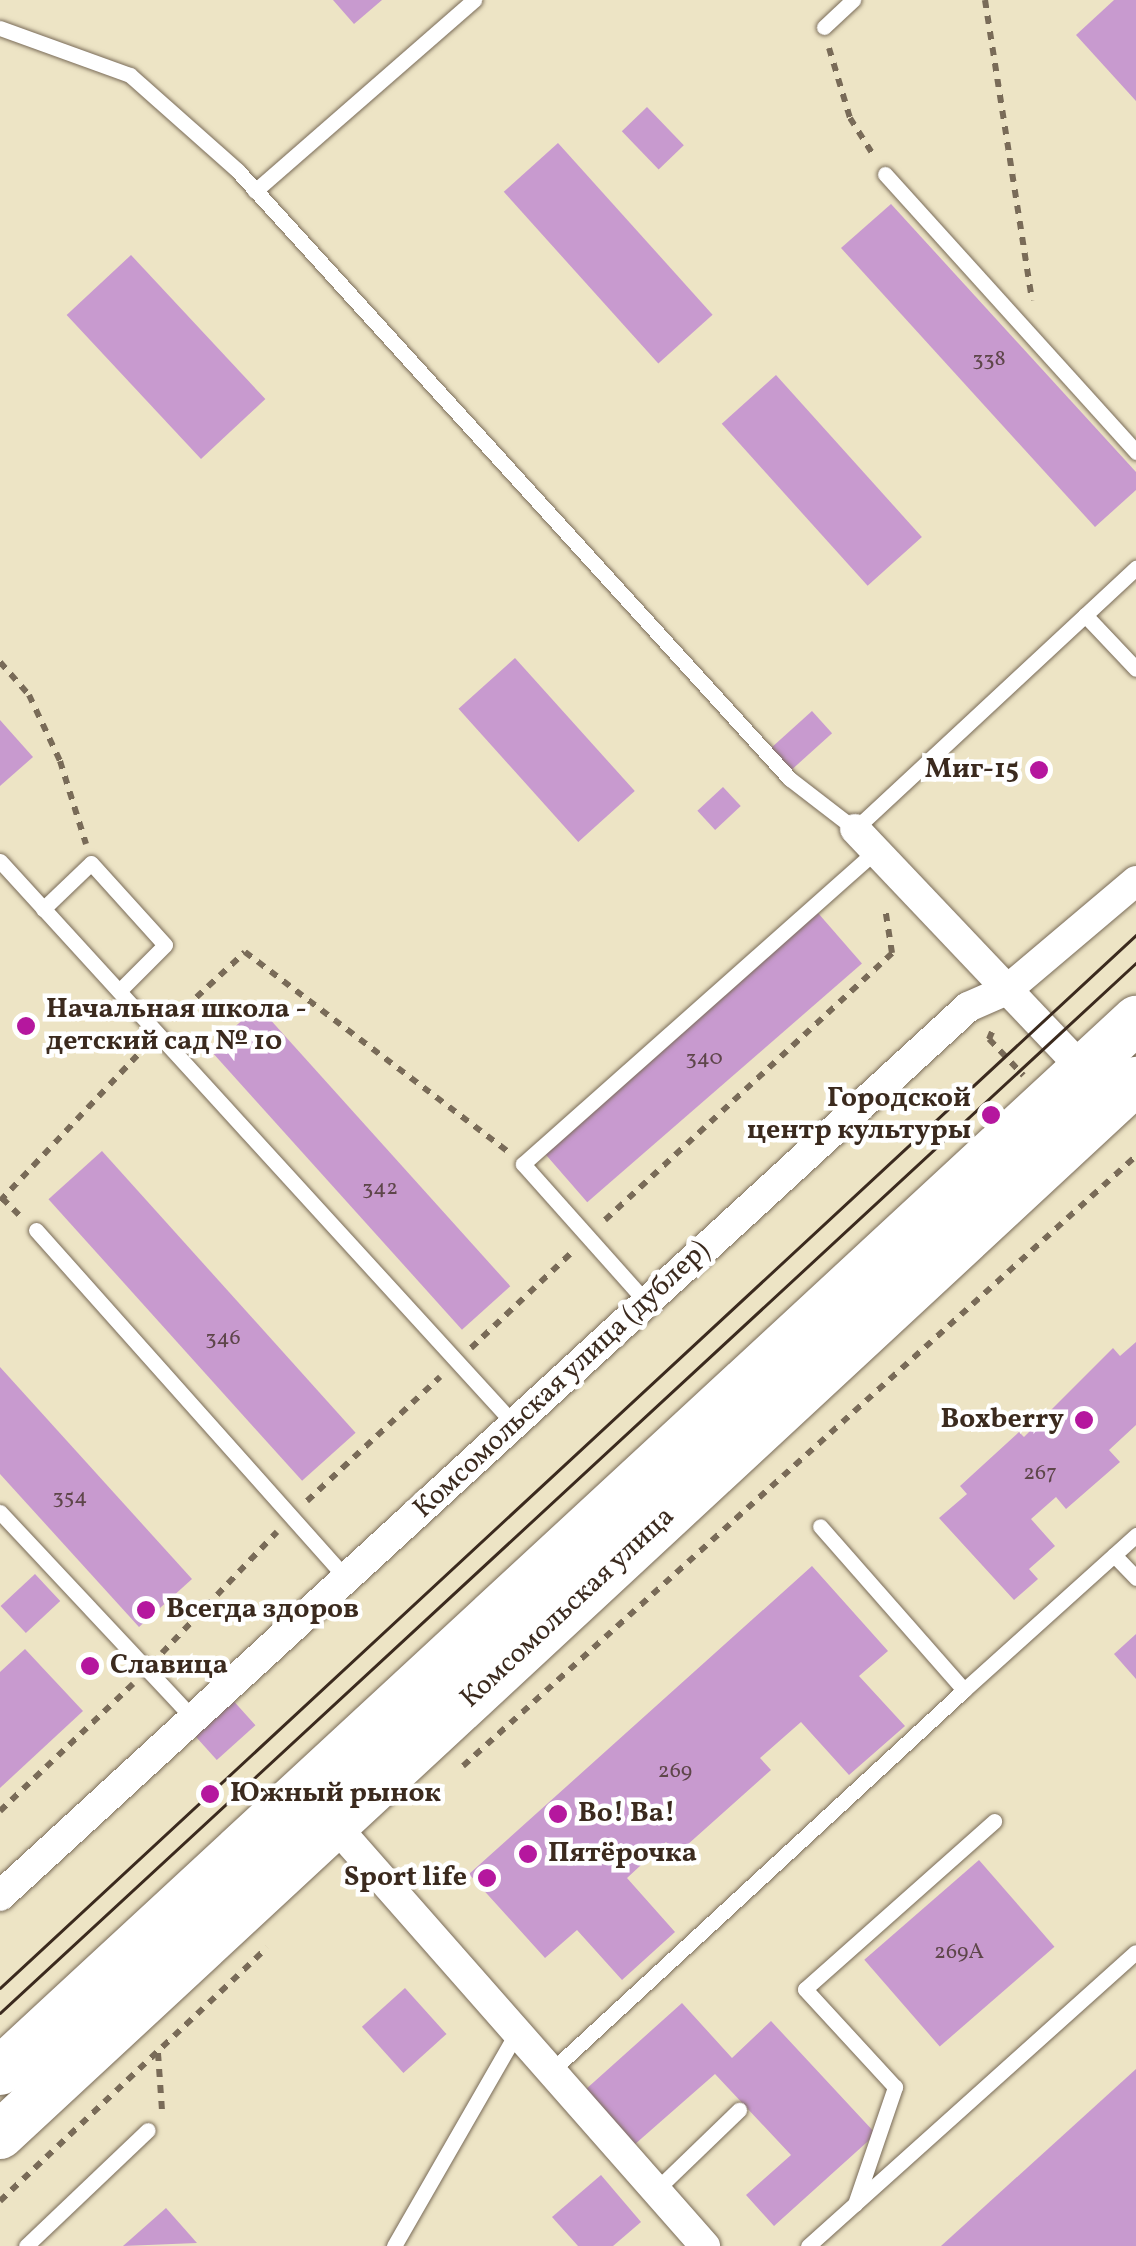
<!DOCTYPE html>
<html>
<head>
<meta charset="utf-8">
<style>
	body { margin:0 }
	#map { position:relative; width:1136px; height:2246px; overflow:hidden; background:#ede4c5; font-family:Vollkorn,serif }
	div>[style] { position:absolute }
	.building>* { inset:0; background:#c89acf; transform-origin:0 0 }
	.path>* { height:6px; margin-top:-3px; transform-origin:0; background:repeating-linear-gradient(90deg,#796b58 0 8px,transparent 0 16px) }
	.roads { filter:drop-shadow(0 0 2px #796b58) drop-shadow(0 0 2px #796b58) }
	.lane>* { height:15px; margin:-7.5px; padding:0 7.5px; transform-origin:7.5px; border-radius:7.5px; background:#fff }
	.street>* { height:30px; margin:-15px; padding:0 15px; transform-origin:15px; border-radius:15px; background:#fff }
	.primary>* { height:48px; margin:-24px; padding:0 24px; transform-origin:24px; border-radius:24px; background:#fff }
	.tram>* { height:2.5px; margin:-1.25px; padding:0 1.25px; transform-origin:1.25px; border-radius:1.25px; background:#3b2a1e }
	.dots>* { width:28px; height:28px; translate:-50% -50%; box-sizing:border-box; border:5px solid #fff; border-radius:50% }
	span { translate:-50% -50%; white-space:nowrap; text-align:center; line-height:1.15; -webkit-text-stroke:9px #fff; paint-order:stroke }
	.number-label { font-size:22px; color:#5e464a }
	.number-label span { -webkit-text-stroke-width:0 }
	.poi-label { font-size:28px; color:#3b2a1e; font-weight:700 }
	.right { translate:-100% -50%; text-align:right }
	.left { translate:0 -50%; text-align:left }
	.street-label { font-size:28px; color:#3b2a1e }
</style>
</head>
<body>
<div id="map">
	<div class="building">
		<div style="clip-path:polygon(333px 0,382px 0,354px 24px)"></div>
		<div style="clip-path:polygon(1114px 0,1136px 0,1136px 101px,1076px 35px)"></div>
		<div style="left:647px;top:107px;width:53px;height:35px;rotate:46deg"></div>
		<div style="left:558px;top:143px;width:231px;height:73px;rotate:48deg"></div>
		<div style="clip-path:polygon(891px 204px,1136px 472px,1136px 490px,1095px 527px,841px 248px)"></div>
		<div style="left:131px;top:255px;width:197px;height:88px;rotate:47deg"></div>
		<div style="left:776px;top:375px;width:218px;height:73px;rotate:48deg"></div>
		<div style="left:515px;top:658px;width:179px;height:76px;rotate:48deg"></div>
		<div style="left:812px;top:711px;width:30px;height:57px;rotate:48deg"></div>
		<div style="clip-path:polygon(0 720px,33px 757px,0 786px)"></div>
		<div style="left:723px;top:787px;width:26px;height:35px;rotate:47deg"></div>
		<div style="left:818px;top:913px;width:67px;height:364px;rotate:49deg"></div>
		<div style="left:258px;top:1006px;width:377px;height:65px;rotate:48deg"></div>
		<div style="left:102px;top:1151px;width:379px;height:72px;rotate:48deg"></div>
		<div style="clip-path:polygon(1136px 1342px,1136px 1425px,1109px 1450px,1120px 1462px,1066px 1509px,1056px 1497px,1031px 1519px,1055px 1546px,1029px 1569px,1038px 1579px,1014px 1600px,939px 1518px,967px 1494px,960px 1486px,1019px 1432px,1024px 1437px,1113px 1348px,1120px 1356px)"></div>
		<div style="clip-path:polygon(0 1367px,192px 1579px,139px 1627px,0 1474px)"></div>
		<div style="clip-path:polygon(812px 1566px,888px 1651px,859px 1676px,905px 1726px,849px 1775px,801px 1722px,760px 1758px,771px 1770px,677px 1854px,666px 1842px,627px 1878px,675px 1932px,622px 1980px,577px 1930px,545px 1958px,469px 1874px)"></div>
		<div style="left:35px;top:1574px;width:37px;height:47px;rotate:47deg"></div>
		<div style="clip-path:polygon(1136px 1634px,1136px 1679px,1114px 1654px)"></div>
		<div style="clip-path:polygon(25px 1649px,83px 1711px,0 1788px,0 1672px)"></div>
		<div style="left:93px;top:1653px;width:15px;height:22px;rotate:48deg"></div>
		<div style="left:230px;top:1697px;width:38px;height:52px;rotate:48deg"></div>
		<div style="left:979px;top:1860px;width:115px;height:152px;rotate:49deg"></div>
		<div style="left:405px;top:1988px;width:62px;height:58px;rotate:48deg"></div>
		<div style="clip-path:polygon(682px 2003px,732px 2058px,771px 2021px,876px 2134px,774px 2226px,746px 2195px,791px 2155px,715px 2074px,634px 2145px,585px 2090px)"></div>
		<div style="clip-path:polygon(1136px 2069px,1136px 2246px,941px 2246px)"></div>
		<div style="clip-path:polygon(601px 2175px,641px 2222px,613px 2246px,578px 2246px,552px 2217px)"></div>
		<div style="clip-path:polygon(166px 2208px,197px 2243px,123px 2246px)"></div>
	</div>
	<div class="path">
		<div style="left:985px;top:0;width:304px;rotate:81.1deg"></div>
		<div style="left:829px;top:48px;width:73px;rotate:73.3deg"></div>
		<div style="left:850px;top:118px;width:45px;rotate:57.7deg"></div>
		<div style="left:0;top:662px;width:44px;rotate:48.7deg"></div>
		<div style="left:29px;top:695px;width:73px;rotate:64.8deg"></div>
		<div style="left:60px;top:761px;width:87px;rotate:72.6deg"></div>
		<div style="left:173px;top:1019px;width:98px;rotate:-42.9deg"></div>
		<div style="left:245px;top:952px;width:329px;rotate:37.2deg"></div>
		<div style="left:992px;top:1032px;width:8px;rotate:113deg"></div>
		<div style="left:989px;top:1039px;width:50px;rotate:46.6deg"></div>
		<div style="left:2px;top:1198px;width:24px;rotate:45deg"></div>
		<div style="left:0;top:1201px;width:209px;rotate:-46.7deg"></div>
		<div style="left:605px;top:1220px;width:392px;rotate:-42.9deg"></div>
		<div style="left:892px;top:953px;width:46px;rotate:-98.8deg"></div>
		<div style="left:471px;top:1348px;width:138px;rotate:-43.5deg"></div>
		<div style="left:307px;top:1501px;width:182px;rotate:-43deg"></div>
		<div style="left:162px;top:1653px;width:167px;rotate:-46.5deg"></div>
		<div style="left:463px;top:1766px;width:908px;rotate:-42.19deg"></div>
		<div style="left:0;top:1811px;width:184px;rotate:-43.7deg"></div>
		<div style="left:158px;top:2053px;width:57px;rotate:86deg"></div>
		<div style="left:0;top:2201px;width:368px;rotate:-43.5deg"></div>
	</div>
	<div class="roads">
		<div class="lane">
			<div style="left:824px;top:27px;width:40px;rotate:-43deg"></div>
			<div style="left:0;top:28px;width:138px;rotate:19.9deg"></div>
			<div style="left:130px;top:75px;width:143px;rotate:41.6deg"></div>
			<div style="left:237px;top:170px;width:823px;rotate:47.76deg"></div>
			<div style="left:790px;top:779px;width:82px;rotate:37.6deg"></div>
			<div style="left:855px;top:829px;width:384px;rotate:-42.9deg"></div>
			<div style="left:885px;top:174px;width:375px;rotate:47.9deg"></div>
			<div style="left:255px;top:191px;width:291px;rotate:-41.1deg"></div>
			<div style="left:1085px;top:615px;width:74px;rotate:46.6deg"></div>
			<div style="left:0;top:861px;width:762px;rotate:47.6deg"></div>
			<div style="left:43px;top:909px;width:66px;rotate:-43.8deg"></div>
			<div style="left:91px;top:863px;width:110px;rotate:47.9deg"></div>
			<div style="left:165px;top:945px;width:65px;rotate:135deg"></div>
			<div style="left:36px;top:1230px;width:466px;rotate:48.3deg"></div>
			<div style="left:646px;top:1302px;width:185px;rotate:-131.7deg"></div>
			<div style="left:523px;top:1164px;width:472px;rotate:-41.6deg"></div>
			<div style="left:0;top:1512px;width:282px;rotate:46.9deg"></div>
			<div style="left:1114px;top:1555px;width:32px;rotate:46deg"></div>
			<div style="left:964px;top:1690px;width:232px;rotate:-42deg"></div>
			<div style="left:549px;top:2073px;width:565px;rotate:-42.7deg"></div>
			<div style="left:964px;top:1690px;width:218px;rotate:-131.3deg"></div>
			<div style="left:655px;top:2191px;width:117px;rotate:-44deg"></div>
			<div style="left:855px;top:2204px;width:124px;rotate:-71.1deg"></div>
			<div style="left:895px;top:2087px;width:133px;rotate:-132.6deg"></div>
			<div style="left:805px;top:1989px;width:253px;rotate:-41.6deg"></div>
			<div style="left:26px;top:2246px;width:168px;rotate:-43.6deg"></div>
			<div style="left:394px;top:2246px;width:245px;rotate:-60.1deg"></div>
			<div style="left:808px;top:2246px;width:440px;rotate:-41.9deg"></div>
		</div>
		<div class="street">
			<div style="left:855px;top:829px;width:331px;rotate:46.5deg"></div>
			<div style="left:324px;top:1813px;width:577px;rotate:48.66deg"></div>
			<div style="left:0;top:1896px;width:1314px;rotate:-42.56deg"></div>
			<div style="left:968px;top:1007px;width:43px;rotate:-23.6deg"></div>
			<div style="left:1007px;top:990px;width:169px;rotate:-40.2deg"></div>
		</div>
		<div class="primary">
			<div style="left:0;top:2071px;width:1548px;rotate:-42.77deg"></div>
			<div style="left:0;top:2135px;width:1550px;rotate:-42.86deg"></div>
		</div>
	</div>
	<div class="tram">
		<div style="left:0;top:1988px;width:1549px;rotate:-42.83deg"></div>
		<div style="left:0;top:2013px;width:1547px;rotate:-42.75deg"></div>
	</div>
	<div class="dots">
		<div style="left:1039px;top:770px;background:#b5179e"></div>
		<div style="left:26px;top:1026px;background:#b5179e"></div>
		<div style="left:991px;top:1115px;background:#b5179e"></div>
		<div style="left:1084px;top:1420px;background:#b5179e"></div>
		<div style="left:146px;top:1610px;background:#b5179e"></div>
		<div style="left:90px;top:1666px;background:#b5179e"></div>
		<div style="left:210px;top:1794px;background:#b5179e"></div>
		<div style="left:558px;top:1814px;background:#b5179e"></div>
		<div style="left:528px;top:1854px;background:#b5179e"></div>
		<div style="left:487px;top:1878px;background:#b5179e"></div>
	</div>
	<div class="number-label">
		<span style="left:989px;top:360px">338</span>
		<span style="left:704px;top:1059px">340</span>
		<span style="left:380px;top:1189px">342</span>
		<span style="left:223px;top:1339px">346</span>
		<span style="left:1040px;top:1474px">267</span>
		<span style="left:70px;top:1498px">354</span>
		<span style="left:675px;top:1772px">269</span>
		<span style="left:959px;top:1953px">269А</span>
	</div>
	<div class="poi-label">
		<span class="right" style="left:1019px;top:770px">Миг-15</span>
		<span class="left" style="left:46px;top:1026px">Начальная школа -<br>детский сад № 10</span>
		<span class="right" style="left:971px;top:1115px">Городской<br>центр культуры</span>
		<span class="right" style="left:1064px;top:1420px">Boxberry</span>
		<span class="left" style="left:166px;top:1610px">Всегда здоров</span>
		<span class="left" style="left:110px;top:1666px">Славица</span>
		<span class="left" style="left:230px;top:1794px">Южный рынок</span>
		<span class="left" style="left:578px;top:1814px">Во! Ва!</span>
		<span class="left" style="left:548px;top:1854px">Пятёрочка</span>
		<span class="right" style="left:467px;top:1878px">Sport life</span>
	</div>
	<div class="street-label">
		<span style="left:562px;top:1380px;rotate:-43deg">Комсомольская улица (дублер)</span>
		<span style="left:568px;top:1608px;rotate:-43deg">Комсомольская улица</span>
	</div>
</div>
</body>
</html>
